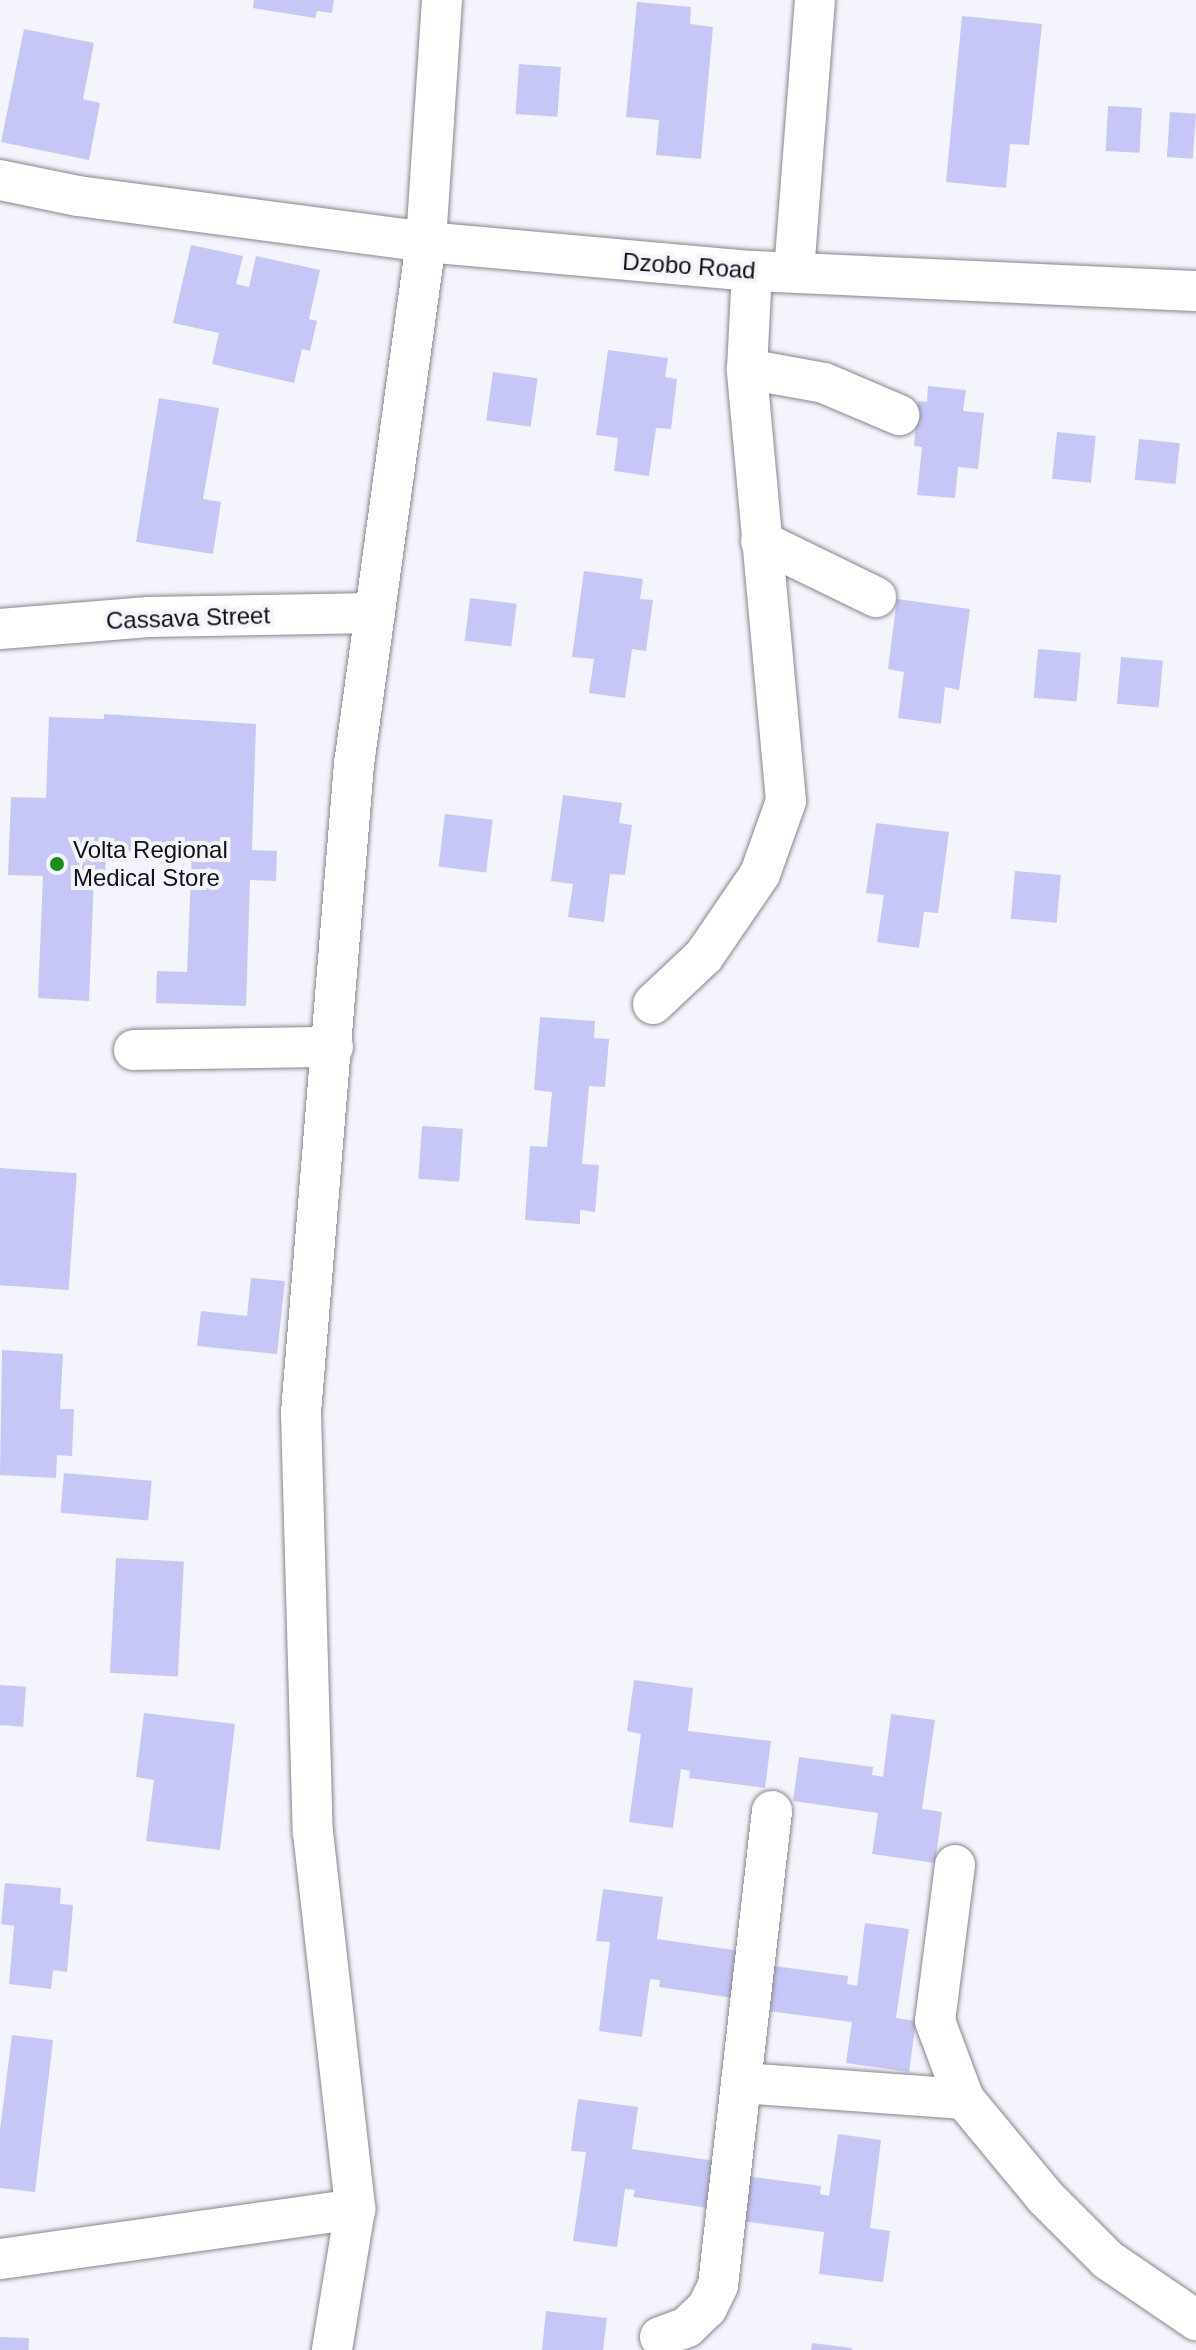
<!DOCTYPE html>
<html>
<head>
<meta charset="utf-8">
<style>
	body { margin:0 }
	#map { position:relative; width:1196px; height:2350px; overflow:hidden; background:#f4f4fc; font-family:Helvetica,sans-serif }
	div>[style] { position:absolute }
	.building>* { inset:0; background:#c6c7f7; transform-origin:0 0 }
	.roads { filter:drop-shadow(0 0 2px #86868d) drop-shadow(0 0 2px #86868d) }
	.minor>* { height:40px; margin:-20px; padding:0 20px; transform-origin:20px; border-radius:20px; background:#fff }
	.dots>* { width:22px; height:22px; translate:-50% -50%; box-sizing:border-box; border:4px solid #f4f4fc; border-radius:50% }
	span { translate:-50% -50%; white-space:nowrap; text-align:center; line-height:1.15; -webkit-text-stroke:8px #f4f4fc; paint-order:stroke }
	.street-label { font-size:24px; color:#101113 }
	.poi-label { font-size:24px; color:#101113 }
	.left { translate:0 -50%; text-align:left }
</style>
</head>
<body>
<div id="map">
	<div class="building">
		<div style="clip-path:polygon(254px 0,334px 0,332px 13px,317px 11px,315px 18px,253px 8px)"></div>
		<div style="clip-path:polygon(637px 2px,691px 7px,690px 24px,713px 27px,701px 159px,656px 155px,659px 120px,626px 117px)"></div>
		<div style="clip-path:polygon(962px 16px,1042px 24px,1029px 145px,1010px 144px,1006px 188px,946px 182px)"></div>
		<div style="clip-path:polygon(24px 29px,94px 43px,83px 99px,100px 103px,89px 160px,1px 142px)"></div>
		<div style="left:519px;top:64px;width:42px;height:50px;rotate:4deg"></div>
		<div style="left:1108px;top:106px;width:34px;height:45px;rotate:3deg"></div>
		<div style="left:1170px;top:112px;width:26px;height:45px;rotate:4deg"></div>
		<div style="clip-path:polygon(191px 245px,243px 256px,236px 284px,249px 287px,256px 256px,320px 270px,309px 319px,317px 321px,310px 351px,302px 349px,294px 383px,212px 364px,219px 333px,173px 323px)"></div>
		<div style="clip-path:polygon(608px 350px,668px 358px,665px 377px,677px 379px,671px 429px,656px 428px,649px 476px,614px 471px,618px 438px,596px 435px)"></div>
		<div style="left:493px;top:372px;width:45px;height:49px;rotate:8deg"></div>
		<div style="clip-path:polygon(928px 386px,966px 390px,963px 411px,984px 413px,978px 469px,958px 467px,955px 498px,917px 495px,922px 447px,914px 446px,918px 401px,927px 402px)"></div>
		<div style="clip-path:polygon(159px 398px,219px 408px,203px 499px,221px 502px,213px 554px,136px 542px)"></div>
		<div style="left:1057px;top:432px;width:39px;height:47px;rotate:6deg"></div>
		<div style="left:1139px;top:439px;width:41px;height:41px;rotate:6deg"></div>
		<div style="clip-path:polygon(584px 571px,643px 579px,640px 599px,653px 600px,646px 651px,632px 649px,625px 698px,589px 693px,594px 659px,572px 657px)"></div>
		<div style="left:470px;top:598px;width:47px;height:43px;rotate:7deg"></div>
		<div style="clip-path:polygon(897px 599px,970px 609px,959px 690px,945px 687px,941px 724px,898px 718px,904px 672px,888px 669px)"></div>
		<div style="left:1038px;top:649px;width:43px;height:49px;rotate:5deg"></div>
		<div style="left:1121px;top:657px;width:42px;height:47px;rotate:5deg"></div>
		<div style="clip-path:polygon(104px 714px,256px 724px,252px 850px,277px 851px,276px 881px,250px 880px,246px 1006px,156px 1003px,157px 971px,187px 972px,192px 853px,106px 851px,105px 877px,94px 877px,89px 1001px,38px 998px,43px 876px,8px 875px,11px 797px,46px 798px,49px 717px,104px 719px)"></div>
		<div style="clip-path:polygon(563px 795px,622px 803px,619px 823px,632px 825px,625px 875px,610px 874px,604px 922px,568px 917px,573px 884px,551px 881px)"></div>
		<div style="left:445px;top:814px;width:48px;height:53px;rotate:7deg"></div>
		<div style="clip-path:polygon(876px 823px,949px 832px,938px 913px,924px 912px,919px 948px,877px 942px,884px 895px,866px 893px)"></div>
		<div style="left:1015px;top:871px;width:46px;height:48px;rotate:5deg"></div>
		<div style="clip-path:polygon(540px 1017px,595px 1021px,594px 1038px,609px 1039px,605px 1087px,589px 1086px,582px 1164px,599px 1165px,595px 1212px,580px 1210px,580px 1224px,525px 1220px,530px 1146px,547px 1147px,552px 1092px,534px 1090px)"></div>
		<div style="left:422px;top:1126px;width:41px;height:53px;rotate:4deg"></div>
		<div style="left:0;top:1168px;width:77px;height:117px;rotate:4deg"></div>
		<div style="clip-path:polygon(251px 1278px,285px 1281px,277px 1354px,197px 1346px,201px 1311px,247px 1316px)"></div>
		<div style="clip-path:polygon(2px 1350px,63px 1354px,60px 1409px,74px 1409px,72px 1456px,57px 1455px,56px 1478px,0 1475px)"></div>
		<div style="left:64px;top:1473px;width:88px;height:40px;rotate:5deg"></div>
		<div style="left:116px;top:1558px;width:68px;height:115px;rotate:3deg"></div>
		<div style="clip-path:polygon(634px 1680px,693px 1688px,688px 1731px,771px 1741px,765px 1788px,689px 1778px,690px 1771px,681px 1769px,673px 1828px,629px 1822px,641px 1734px,627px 1731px)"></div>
		<div style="left:0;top:1685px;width:26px;height:40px;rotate:4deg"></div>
		<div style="clip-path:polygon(144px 1713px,235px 1724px,220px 1850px,146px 1841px,154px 1780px,136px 1777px)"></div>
		<div style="clip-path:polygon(891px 1714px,935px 1720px,922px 1809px,942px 1812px,935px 1863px,872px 1854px,878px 1813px,793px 1801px,799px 1757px,873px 1767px,872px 1775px,883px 1777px)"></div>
		<div style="clip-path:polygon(5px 1883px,61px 1888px,60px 1904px,73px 1905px,67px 1972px,53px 1970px,51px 1989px,9px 1984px,14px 1926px,1px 1924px)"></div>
		<div style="clip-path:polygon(603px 1889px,663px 1897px,657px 1939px,740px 1951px,734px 1998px,659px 1987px,660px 1980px,650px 1979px,642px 2037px,599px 2031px,610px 1942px,596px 1941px)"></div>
		<div style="clip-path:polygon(865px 1923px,909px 1929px,896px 2018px,916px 2021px,909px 2072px,846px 2063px,852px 2022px,768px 2011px,774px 1966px,848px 1976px,847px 1984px,857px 1986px)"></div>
		<div style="clip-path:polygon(12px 2035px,53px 2040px,35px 2192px,0 2188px,0 2130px)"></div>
		<div style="clip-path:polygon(578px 2099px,638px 2107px,632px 2149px,716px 2161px,709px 2208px,633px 2197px,635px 2190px,625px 2189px,617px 2247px,573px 2241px,586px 2152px,571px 2151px)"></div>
		<div style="clip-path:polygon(838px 2134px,881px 2140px,870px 2228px,890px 2231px,883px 2282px,819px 2274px,824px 2232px,741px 2221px,746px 2176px,821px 2186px,820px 2194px,829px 2196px)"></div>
		<div style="clip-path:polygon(546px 2311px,607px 2318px,603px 2350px,542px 2350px)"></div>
		<div style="left:0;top:2337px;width:29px;height:13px;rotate:2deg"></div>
		<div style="clip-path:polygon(812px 2343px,852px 2348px,852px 2350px,811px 2350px)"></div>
	</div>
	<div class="roads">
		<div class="minor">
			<div style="left:442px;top:0;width:243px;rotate:93.8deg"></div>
			<div style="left:426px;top:242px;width:327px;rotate:5.1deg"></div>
			<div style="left:752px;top:271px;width:444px;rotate:2.6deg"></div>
			<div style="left:0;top:180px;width:80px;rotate:11.6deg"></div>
			<div style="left:78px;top:196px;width:351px;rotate:7.5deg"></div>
			<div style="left:426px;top:242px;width:527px;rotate:97.85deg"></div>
			<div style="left:354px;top:764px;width:651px;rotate:94.67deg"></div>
			<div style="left:301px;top:1413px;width:419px;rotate:88.4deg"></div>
			<div style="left:313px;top:1832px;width:379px;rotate:83.6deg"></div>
			<div style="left:355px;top:2209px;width:143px;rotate:99.3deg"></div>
			<div style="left:794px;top:272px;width:273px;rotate:-85.6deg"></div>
			<div style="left:747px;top:369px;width:78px;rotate:10.3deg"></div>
			<div style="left:824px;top:383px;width:82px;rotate:23.1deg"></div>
			<div style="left:761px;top:541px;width:128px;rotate:26deg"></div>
			<div style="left:0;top:629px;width:149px;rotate:-4.6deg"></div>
			<div style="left:149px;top:617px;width:226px;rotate:-1deg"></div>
			<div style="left:653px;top:1004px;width:70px;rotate:-43.3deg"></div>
			<div style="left:704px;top:956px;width:99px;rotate:-55.7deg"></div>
			<div style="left:760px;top:874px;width:77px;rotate:-70.4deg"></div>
			<div style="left:786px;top:801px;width:434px;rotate:-95.2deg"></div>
			<div style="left:747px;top:369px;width:98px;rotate:-87.1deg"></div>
			<div style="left:134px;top:1050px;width:199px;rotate:-0.9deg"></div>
			<div style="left:955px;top:1865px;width:157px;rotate:97.3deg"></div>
			<div style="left:935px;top:2021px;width:83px;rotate:69.6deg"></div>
			<div style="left:964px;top:2099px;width:127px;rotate:50.4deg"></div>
			<div style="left:1045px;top:2197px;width:89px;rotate:45deg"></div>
			<div style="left:1108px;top:2260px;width:107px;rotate:34.3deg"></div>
			<div style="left:741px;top:2083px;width:224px;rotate:4.1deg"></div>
			<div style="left:0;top:2259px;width:359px;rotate:-8deg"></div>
			<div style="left:660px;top:2337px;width:29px;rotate:-20deg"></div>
			<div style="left:687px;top:2327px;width:28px;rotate:-44deg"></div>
			<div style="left:707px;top:2308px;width:25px;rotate:-64deg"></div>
			<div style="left:718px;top:2285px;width:477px;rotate:-83.5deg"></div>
		</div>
	</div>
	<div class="dots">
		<div style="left:57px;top:864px;background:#198d15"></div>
	</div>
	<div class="street-label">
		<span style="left:689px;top:266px;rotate:4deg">Dzobo Road</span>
		<span style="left:188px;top:618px;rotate:-2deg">Cassava Street</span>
	</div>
	<div class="poi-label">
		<span class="left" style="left:73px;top:864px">Volta Regional<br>Medical Store</span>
	</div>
</div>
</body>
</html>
